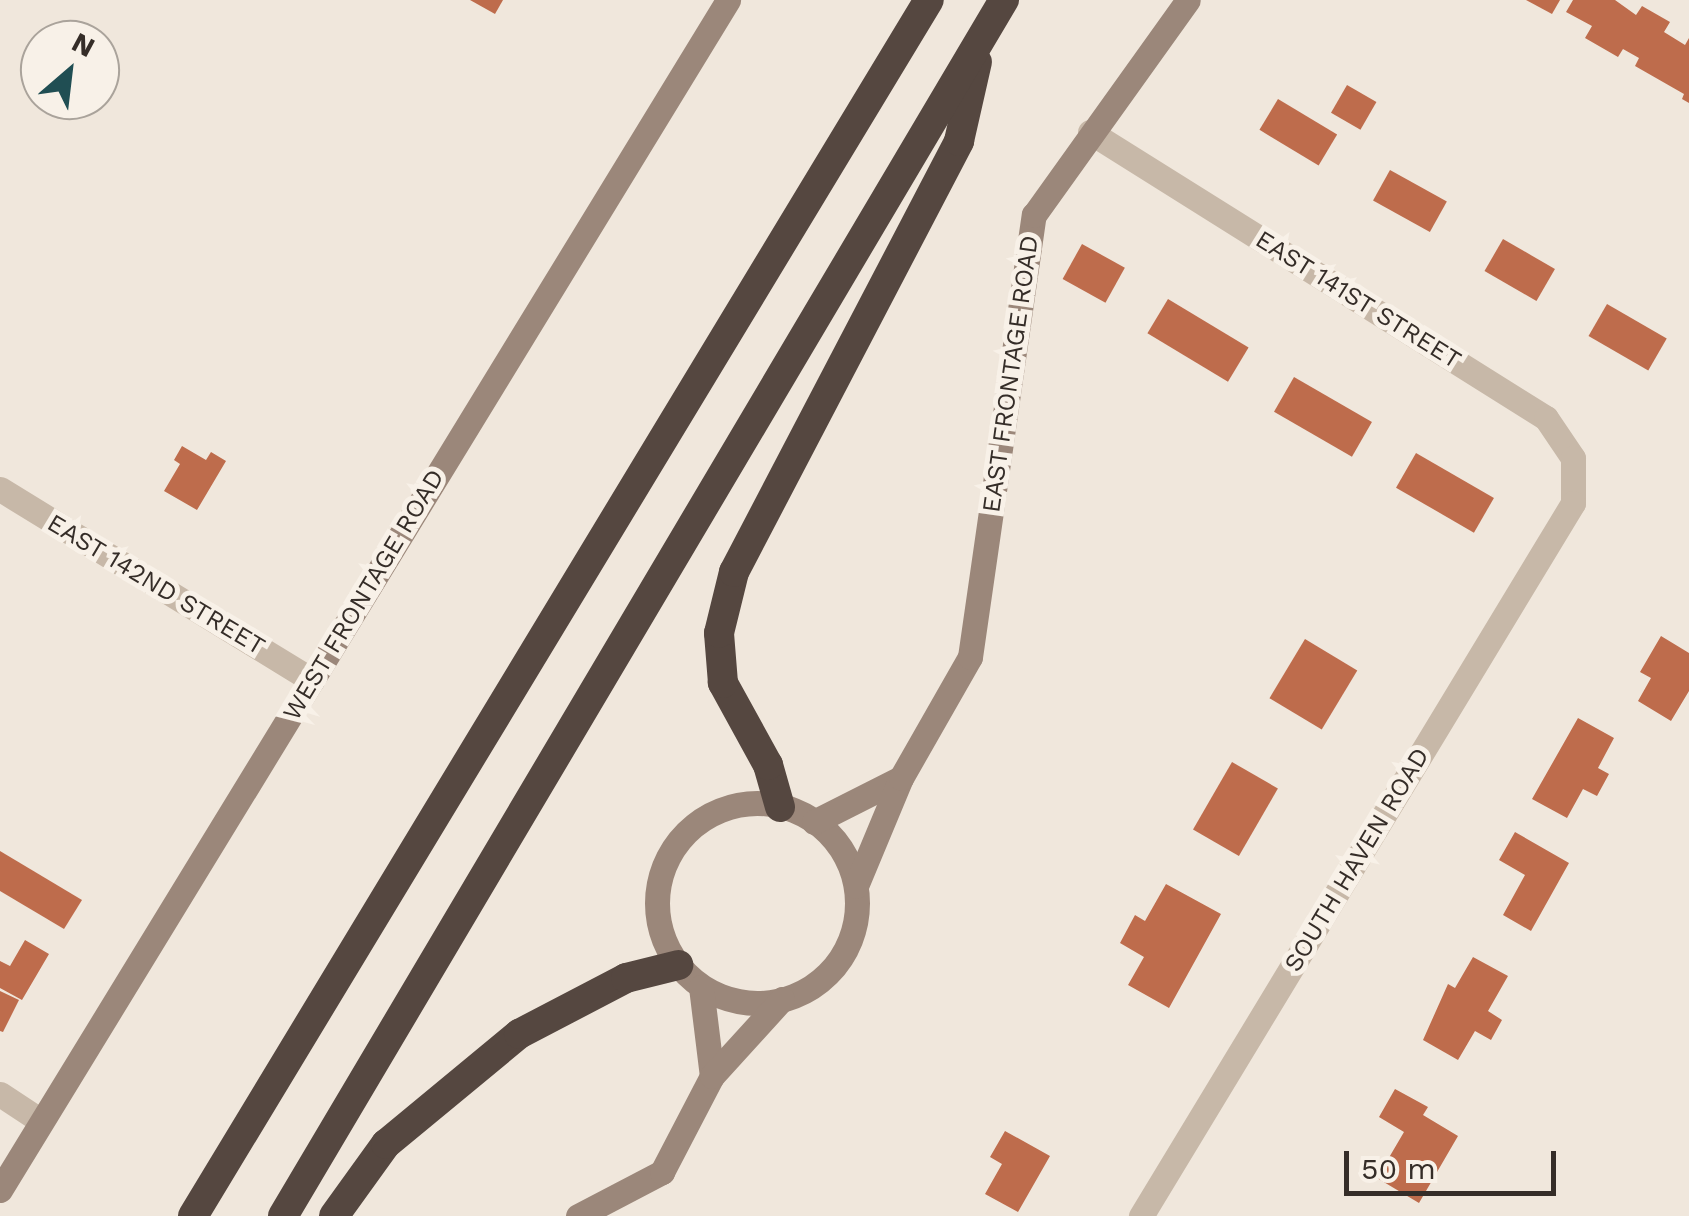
<!DOCTYPE html>
<html>
<head>
<meta charset="utf-8">
<style>
	body { margin:0 }
	#map { position:relative; width:1689px; height:1216px; overflow:hidden; background:#f0e7dc; font-family:"Work Sans",sans-serif }
	div>[style] { position:absolute }
	.building>* { inset:0; background:#be6c4c; transform-origin:0 0 }
	.street>* { height:25px; margin:-12.5px; padding:0 12.5px; transform-origin:12.5px; border-radius:12.5px; background:#c7b8a8 }
	.secondary>* { height:25px; margin:-12.5px; padding:0 12.5px; transform-origin:12.5px; border-radius:12.5px; background:#9b877a }
	.secondary>.ring { margin:-12.5px; padding:0; box-sizing:content-box; background:none; border:25px solid #9b877a; border-radius:50% }
	.highway>* { height:30px; margin:-15px; padding:0 15px; transform-origin:15px; border-radius:15px; background:#554740 }
	span { translate:-50% -50%; white-space:nowrap; text-align:center; line-height:1.15; -webkit-text-stroke:10px #f8f1e8; paint-order:stroke }
	.street-label { font-size:25px; color:#352d28 }
	.north { position:absolute; left:20px; top:20px; width:100px; height:100px; box-sizing:border-box; background:#f8f1e8; border:2px solid #aaa39b; border-radius:50%; rotate:28deg; font-size:28px; font-weight:700; line-height:40px; text-align:center; color:#352d28 }
	.north::after { content:''; display:block; margin:auto; width:35px; height:45px; background:#204e53; clip-path:polygon(50% 0,100% 100%,50% 72%,0 100%) }
	.scale { position:absolute; left:1344px; top:1151px; width:212px; height:45px; box-sizing:border-box; border:5px solid #352d28; border-top:0; padding-left:12px; font-size:30px; line-height:35px; white-space:nowrap; color:#352d28; -webkit-text-stroke:8px #f8f1e8; paint-order:stroke }
</style>
</head>
<body>
<div id="map">
	<div class="building">
		<div style="clip-path:polygon(470px 0,503px 0,495px 14px)"></div>
		<div style="clip-path:polygon(1526px 0,1560px 0,1552px 14px)"></div>
		<div style="clip-path:polygon(1573px 0,1615px 0,1636px 15px,1642px 6px,1670px 22px,1664px 32px,1685px 45px,1689px 38px,1689px 103px,1682px 99px,1684px 94px,1635px 66px,1639px 58px,1623px 49px,1618px 57px,1585px 38px,1592px 26px,1566px 12px)"></div>
		<div style="left:1347px;top:85px;width:34px;height:32px;rotate:30deg"></div>
		<div style="left:1278px;top:99px;width:69px;height:36px;rotate:31deg"></div>
		<div style="left:1390px;top:170px;width:65px;height:35px;rotate:29deg"></div>
		<div style="left:1503px;top:239px;width:60px;height:37px;rotate:30deg"></div>
		<div style="left:1082px;top:244px;width:49px;height:40px;rotate:29deg"></div>
		<div style="left:1168px;top:299px;width:94px;height:40px;rotate:31deg"></div>
		<div style="left:1607px;top:304px;width:69px;height:37px;rotate:30deg"></div>
		<div style="left:1294px;top:377px;width:90px;height:40px;rotate:30deg"></div>
		<div style="clip-path:polygon(182px 446px,206px 460px,211px 452px,226px 461px,197px 510px,164px 491px,180px 464px,174px 460px)"></div>
		<div style="left:1416px;top:453px;width:90px;height:40px;rotate:30deg"></div>
		<div style="clip-path:polygon(1661px 636px,1689px 653px,1689px 691px,1671px 721px,1638px 701px,1651px 678px,1640px 672px)"></div>
		<div style="left:1305px;top:639px;width:61px;height:69px;rotate:31deg"></div>
		<div style="clip-path:polygon(1578px 718px,1614px 738px,1598px 768px,1609px 774px,1597px 796px,1583px 789px,1567px 818px,1532px 799px)"></div>
		<div style="left:1232px;top:762px;width:53px;height:78px;rotate:30deg"></div>
		<div style="clip-path:polygon(1515px 832px,1569px 863px,1531px 931px,1503px 915px,1525px 875px,1499px 860px)"></div>
		<div style="clip-path:polygon(0 851px,82px 900px,64px 929px,0 891px)"></div>
		<div style="clip-path:polygon(1166px 884px,1221px 914px,1169px 1008px,1128px 985px,1144px 957px,1120px 943px,1135px 915px,1145px 921px)"></div>
		<div style="clip-path:polygon(25px 940px,49px 954px,22px 1000px,0 988px,0 961px,10px 966px)"></div>
		<div style="clip-path:polygon(1473px 957px,1508px 976px,1488px 1011px,1502px 1020px,1491px 1040px,1475px 1031px,1458px 1060px,1423px 1040px,1448px 984px,1455px 988px)"></div>
		<div style="clip-path:polygon(0 991px,19px 1000px,3px 1032px,0 1031px)"></div>
		<div style="clip-path:polygon(1395px 1089px,1428px 1107px,1423px 1115px,1458px 1136px,1419px 1203px,1377px 1178px,1404px 1132px,1379px 1117px)"></div>
		<div style="clip-path:polygon(1005px 1131px,1050px 1156px,1018px 1212px,985px 1194px,1002px 1164px,990px 1157px)"></div>
	</div>
	<div class="street">
		<div style="left:1090px;top:132px;width:538px;rotate:32.1deg"></div>
		<div style="left:1546px;top:418px;width:48px;rotate:56deg"></div>
		<div style="left:1573px;top:458px;width:45px;rotate:90deg"></div>
		<div style="left:1573px;top:503px;width:834px;rotate:121.21deg"></div>
		<div style="left:0;top:489px;width:366px;rotate:31.5deg"></div>
		<div style="left:0;top:1094px;width:49px;rotate:33.4deg"></div>
	</div>
	<div class="secondary">
		<div class="ring" style="left:657px;top:803px;width:175px;height:175px"></div>
		<div style="left:814px;top:822px;width:97px;rotate:-26.8deg"></div>
		<div style="left:856px;top:886px;width:117px;rotate:-67.4deg"></div>
		<div style="left:901px;top:778px;width:139px;rotate:-60.3deg"></div>
		<div style="left:970px;top:657px;width:447px;rotate:-81.8deg"></div>
		<div style="left:1034px;top:215px;width:264px;rotate:-54.4deg"></div>
		<div style="left:701px;top:987px;width:90px;rotate:83deg"></div>
		<div style="left:0;top:1190px;width:1395px;rotate:-58.54deg"></div>
		<div style="left:578px;top:1216px;width:95px;rotate:-27.6deg"></div>
		<div style="left:662px;top:1172px;width:108px;rotate:-62.5deg"></div>
		<div style="left:712px;top:1076px;width:104px;rotate:-47.7deg"></div>
	</div>
	<div class="highway">
		<div style="left:780px;top:807px;width:44px;rotate:-105.9deg"></div>
		<div style="left:768px;top:765px;width:94px;rotate:-118.8deg"></div>
		<div style="left:723px;top:683px;width:50px;rotate:-94.6deg"></div>
		<div style="left:719px;top:633px;width:63px;rotate:-76.2deg"></div>
		<div style="left:734px;top:572px;width:486px;rotate:-62.4deg"></div>
		<div style="left:959px;top:141px;width:81px;rotate:-77.2deg"></div>
		<div style="left:193px;top:1216px;width:1421px;rotate:-58.82deg"></div>
		<div style="left:283px;top:1216px;width:1414px;rotate:-59.34deg"></div>
		<div style="left:334px;top:1216px;width:89px;rotate:-54.2deg"></div>
		<div style="left:386px;top:1144px;width:173px;rotate:-39.6deg"></div>
		<div style="left:519px;top:1034px;width:121px;rotate:-27.6deg"></div>
		<div style="left:626px;top:978px;width:54px;rotate:-14deg"></div>
	</div>
	<div class="street-label">
		<span style="left:1358px;top:300px;rotate:32deg">EAST 141ST STREET</span>
		<span style="left:1011px;top:374px;rotate:-82deg">EAST FRONTAGE ROAD</span>
		<span style="left:156px;top:585px;rotate:31deg">EAST 142ND STREET</span>
		<span style="left:364px;top:595px;rotate:-59deg">WEST FRONTAGE ROAD</span>
		<span style="left:1357px;top:860px;rotate:-59deg">SOUTH HAVEN ROAD</span>
	</div>
	<div class="north">N</div>
	<div class="scale">50 m</div>
</div>
</body>
</html>
